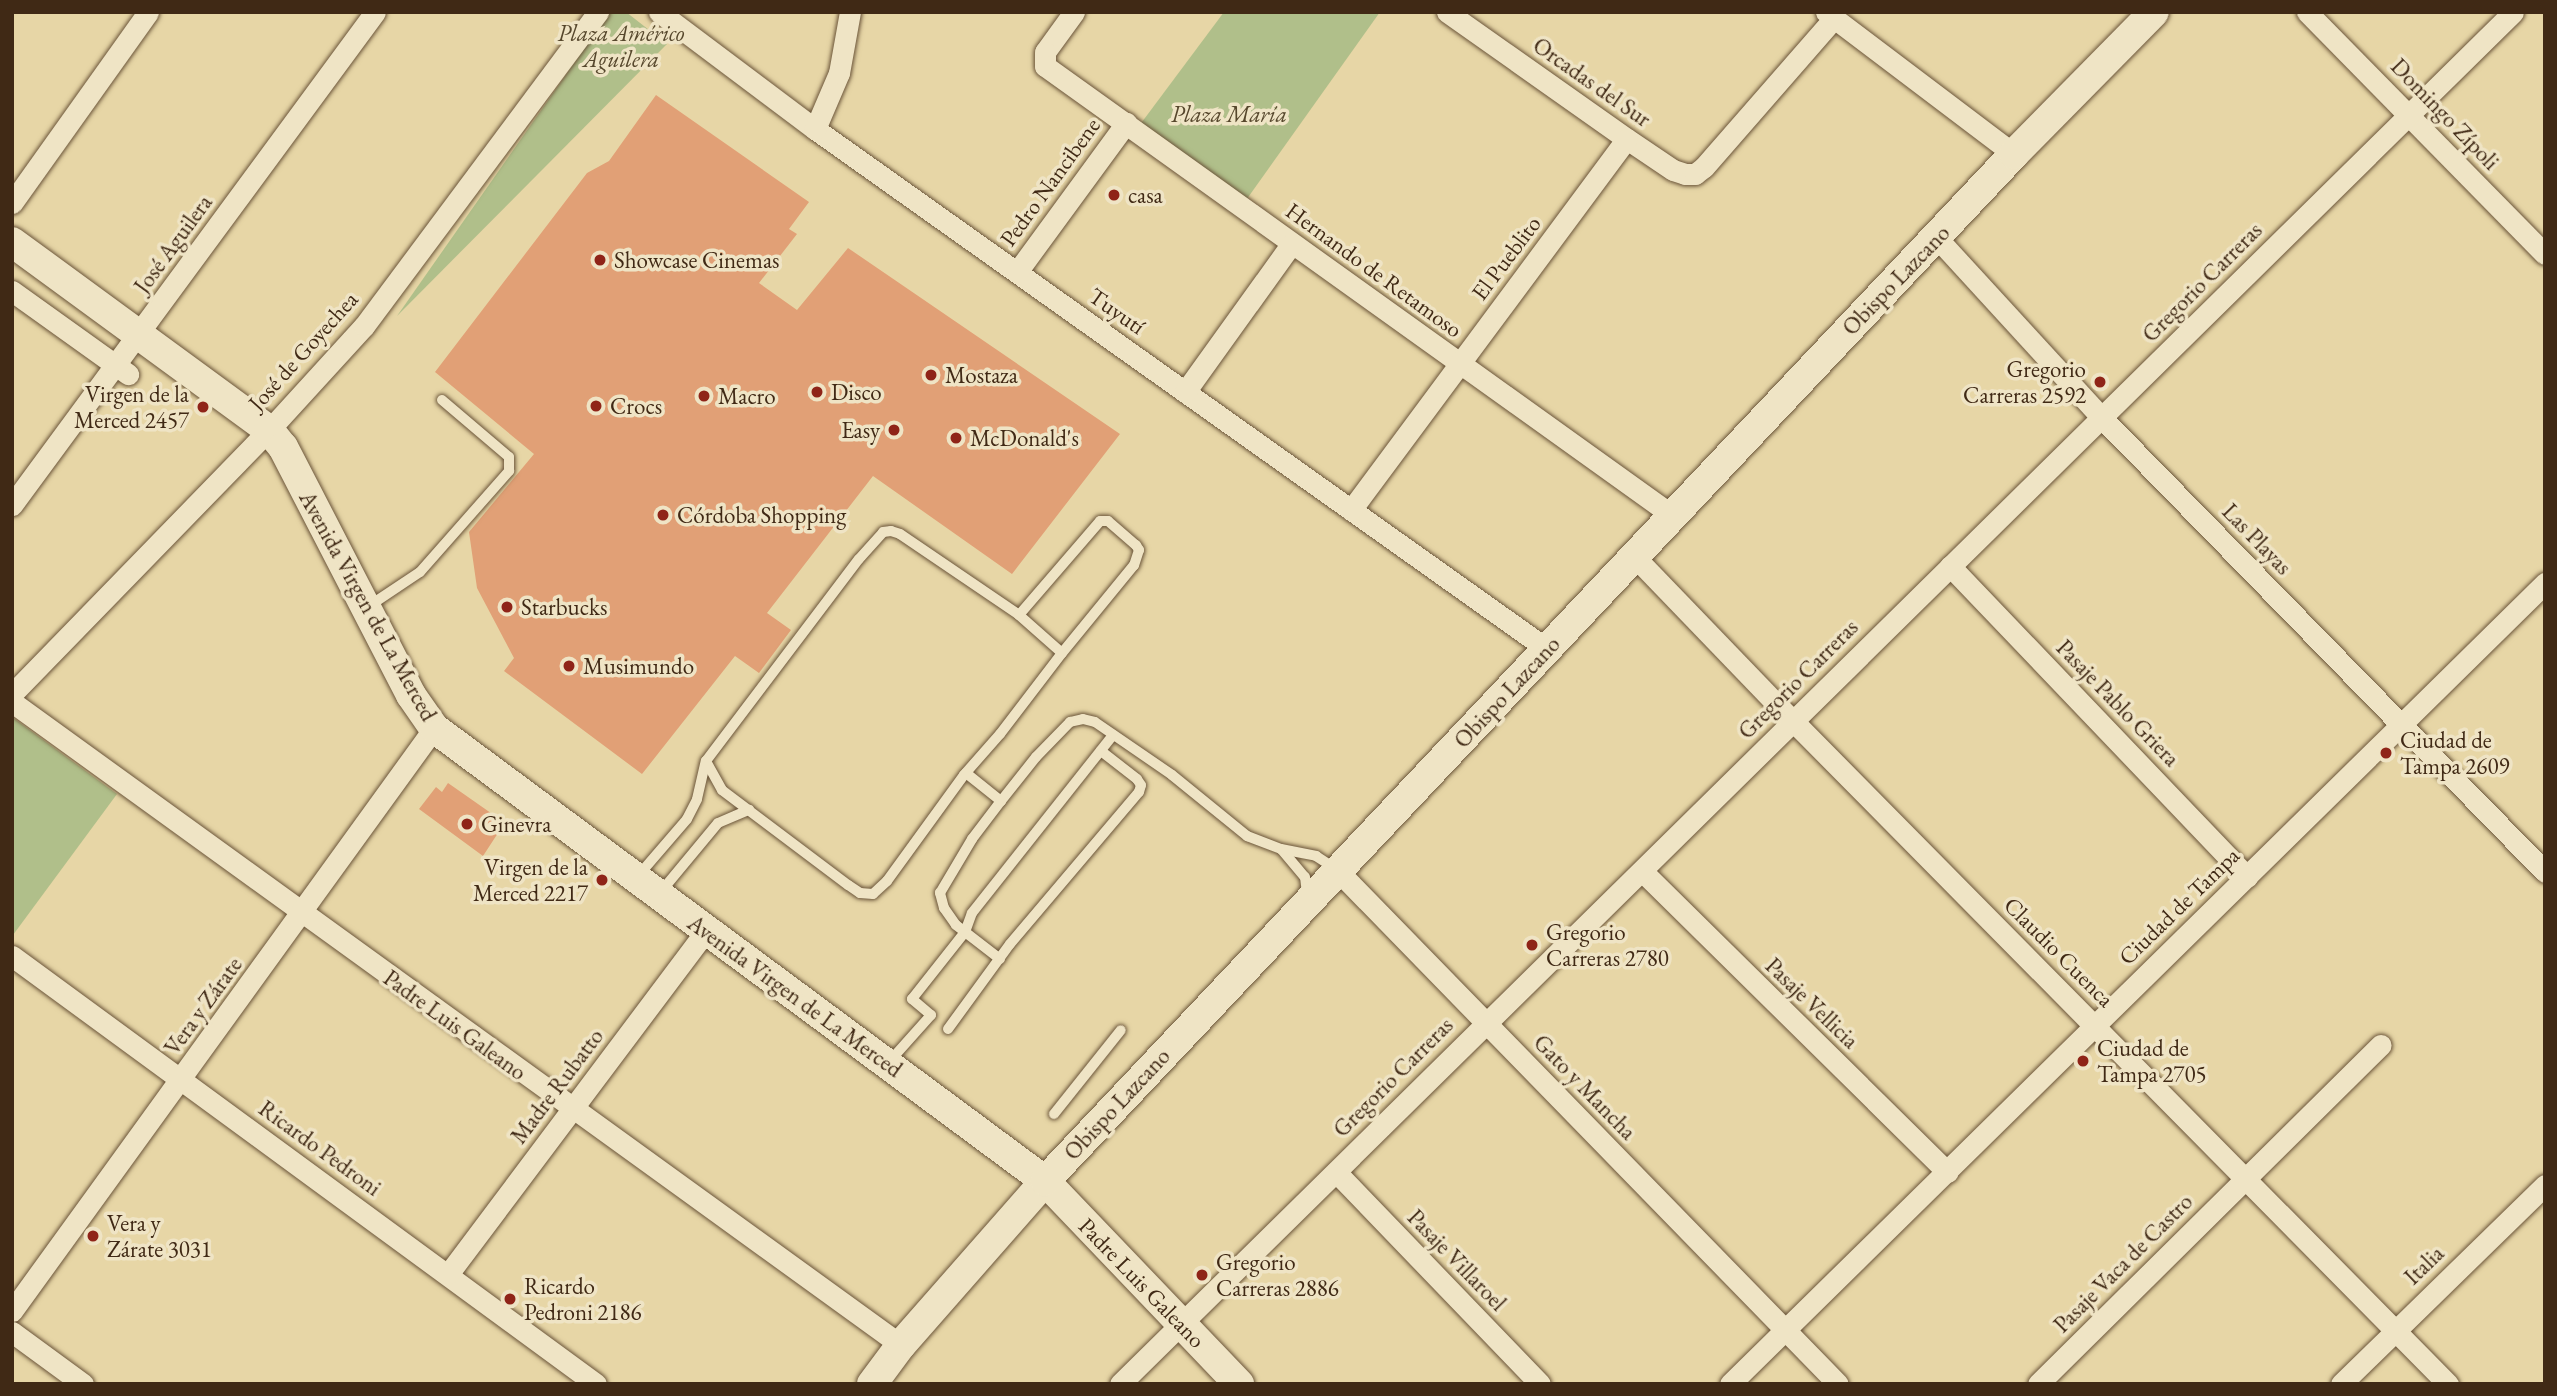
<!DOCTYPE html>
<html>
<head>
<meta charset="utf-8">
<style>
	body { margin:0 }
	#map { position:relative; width:2557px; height:1396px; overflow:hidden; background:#e7d6a6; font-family:"EB Garamond",serif }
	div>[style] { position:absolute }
	.green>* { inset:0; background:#b0bf8a }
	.building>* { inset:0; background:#e1a076 }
	.roads { filter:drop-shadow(0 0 2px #6a5439) drop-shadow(0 0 2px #6a5439) }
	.lane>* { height:10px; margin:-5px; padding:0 5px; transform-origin:5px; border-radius:5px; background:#efe4c5 }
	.street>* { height:21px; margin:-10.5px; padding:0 10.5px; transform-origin:10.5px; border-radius:10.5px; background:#efe4c5 }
	.secondary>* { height:30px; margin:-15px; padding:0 15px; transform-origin:15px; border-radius:15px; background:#efe4c5 }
	.dots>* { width:19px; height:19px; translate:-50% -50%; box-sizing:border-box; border:4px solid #efe4c5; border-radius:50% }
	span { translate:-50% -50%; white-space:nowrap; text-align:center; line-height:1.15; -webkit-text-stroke:7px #efe4c5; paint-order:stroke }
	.park-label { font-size:23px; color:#56472c; font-style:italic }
	.street-label { font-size:23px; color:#402915 }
	.poi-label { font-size:23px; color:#402915 }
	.left { translate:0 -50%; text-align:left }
	.right { translate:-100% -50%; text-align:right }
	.frame { position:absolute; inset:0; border:14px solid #402915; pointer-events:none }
</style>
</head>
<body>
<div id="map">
	<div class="green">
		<div style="clip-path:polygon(610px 12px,626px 12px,667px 44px,397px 316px)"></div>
		<div style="clip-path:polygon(1224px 12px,1380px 12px,1244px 203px,1136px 130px)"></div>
		<div style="clip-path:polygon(12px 717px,117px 794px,13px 935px,12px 934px)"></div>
	</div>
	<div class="building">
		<div style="clip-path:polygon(656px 95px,809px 202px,789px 229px,797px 234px,759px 283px,797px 310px,848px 248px,1120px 434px,1012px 574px,873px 476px,767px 613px,791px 630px,759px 673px,735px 656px,642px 774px,504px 671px,514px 658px,477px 588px,469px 532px,534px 454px,435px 372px,587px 173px,609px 161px)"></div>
		<div style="clip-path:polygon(448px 783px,498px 818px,491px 829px,498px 833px,483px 856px,419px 809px,436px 787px,442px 792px)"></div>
	</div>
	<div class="roads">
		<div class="lane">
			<div style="left:891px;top:531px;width:9px;rotate:18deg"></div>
			<div style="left:900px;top:534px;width:144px;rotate:34.2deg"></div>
			<div style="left:1019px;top:615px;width:57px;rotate:41.5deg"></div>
			<div style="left:1062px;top:653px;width:102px;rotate:127.4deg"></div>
			<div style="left:1000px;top:734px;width:55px;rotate:131.3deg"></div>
			<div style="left:964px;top:775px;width:131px;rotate:126deg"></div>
			<div style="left:887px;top:881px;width:19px;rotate:137deg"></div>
			<div style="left:873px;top:894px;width:13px;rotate:-176deg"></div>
			<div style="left:860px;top:893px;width:14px;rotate:-146deg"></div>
			<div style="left:848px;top:885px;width:158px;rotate:-143deg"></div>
			<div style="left:722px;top:790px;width:33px;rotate:-119deg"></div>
			<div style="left:706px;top:761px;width:253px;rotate:-52.9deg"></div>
			<div style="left:859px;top:559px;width:36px;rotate:-48deg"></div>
			<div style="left:883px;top:532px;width:8px;rotate:-7deg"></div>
			<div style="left:369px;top:606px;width:61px;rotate:-33.7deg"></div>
			<div style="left:420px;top:572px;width:135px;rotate:-48.6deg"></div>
			<div style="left:509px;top:471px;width:14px;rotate:-90deg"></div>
			<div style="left:509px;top:457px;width:88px;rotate:-139.6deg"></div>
			<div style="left:1019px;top:615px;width:124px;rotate:-49.2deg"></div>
			<div style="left:1100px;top:521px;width:8px"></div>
			<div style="left:1108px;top:521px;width:37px;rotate:41deg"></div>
			<div style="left:1136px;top:545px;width:6px;rotate:59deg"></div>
			<div style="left:1139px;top:550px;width:16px;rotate:108deg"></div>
			<div style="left:1134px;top:565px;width:114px;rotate:129.3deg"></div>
			<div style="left:966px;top:773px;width:45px;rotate:38.7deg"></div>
			<div style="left:1282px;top:850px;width:35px;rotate:50deg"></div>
			<div style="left:1305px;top:877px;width:17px;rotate:83deg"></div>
			<div style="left:638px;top:876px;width:75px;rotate:-49.3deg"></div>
			<div style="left:687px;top:819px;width:22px;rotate:-63deg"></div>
			<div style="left:697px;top:799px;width:39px;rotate:-77deg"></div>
			<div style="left:659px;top:894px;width:92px;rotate:-50.3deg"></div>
			<div style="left:718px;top:823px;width:34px;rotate:-23deg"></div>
			<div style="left:1000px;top:959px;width:56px;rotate:-142.3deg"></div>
			<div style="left:956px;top:925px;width:21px;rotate:-125deg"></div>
			<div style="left:944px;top:908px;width:16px;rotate:-105deg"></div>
			<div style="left:940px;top:893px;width:63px;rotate:-59.3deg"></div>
			<div style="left:972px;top:839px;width:48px;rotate:-52.7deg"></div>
			<div style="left:1001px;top:801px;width:56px;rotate:-51.5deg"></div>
			<div style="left:1036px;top:757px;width:49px;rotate:-45.8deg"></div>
			<div style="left:1070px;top:722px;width:13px;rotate:-13deg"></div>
			<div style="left:1083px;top:719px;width:12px;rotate:14deg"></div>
			<div style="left:1095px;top:722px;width:93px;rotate:34.5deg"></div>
			<div style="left:1172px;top:775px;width:97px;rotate:39.1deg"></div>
			<div style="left:1247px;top:836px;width:36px;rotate:21deg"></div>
			<div style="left:1281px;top:849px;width:36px;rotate:11deg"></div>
			<div style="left:1316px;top:856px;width:24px;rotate:33deg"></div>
			<div style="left:948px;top:1029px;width:105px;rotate:-53.9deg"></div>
			<div style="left:1010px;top:944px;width:199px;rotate:-49.7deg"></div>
			<div style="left:1139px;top:792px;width:7px;rotate:-74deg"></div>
			<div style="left:1141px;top:785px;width:7px;rotate:-124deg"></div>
			<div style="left:1137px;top:779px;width:46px;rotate:-142.1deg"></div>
			<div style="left:889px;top:1062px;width:63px;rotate:-48.2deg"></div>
			<div style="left:931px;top:1015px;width:25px;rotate:-140deg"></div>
			<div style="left:912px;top:999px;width:85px;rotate:-51.7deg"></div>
			<div style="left:965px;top:932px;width:20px;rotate:-70deg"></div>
			<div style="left:972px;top:913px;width:227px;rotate:-51.6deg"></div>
			<div style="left:1054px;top:1114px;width:107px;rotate:-51.4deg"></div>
		</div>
		<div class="street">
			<div style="left:659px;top:12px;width:195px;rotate:36.9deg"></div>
			<div style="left:815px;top:129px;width:898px;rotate:35.39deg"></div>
			<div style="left:1074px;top:12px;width:49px;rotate:125.9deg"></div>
			<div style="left:1045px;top:52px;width:14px;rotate:90deg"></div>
			<div style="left:1045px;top:66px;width:771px;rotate:35.61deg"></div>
			<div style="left:1447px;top:12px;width:220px;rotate:35.2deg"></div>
			<div style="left:1627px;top:139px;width:55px;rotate:34deg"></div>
			<div style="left:1673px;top:170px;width:13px;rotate:18deg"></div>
			<div style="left:1685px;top:174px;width:10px"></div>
			<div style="left:1695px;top:174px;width:11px;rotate:-38deg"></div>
			<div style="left:1704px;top:167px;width:198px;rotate:-48.9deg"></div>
			<div style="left:1826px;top:12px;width:236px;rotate:37.1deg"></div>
			<div style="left:2307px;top:12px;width:339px;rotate:45.5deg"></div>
			<div style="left:815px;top:129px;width:61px;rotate:-66.8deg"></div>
			<div style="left:839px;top:73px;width:62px;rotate:-79.8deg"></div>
			<div style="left:12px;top:203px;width:234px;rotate:-54.5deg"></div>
			<div style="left:1937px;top:238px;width:244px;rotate:47.5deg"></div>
			<div style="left:2102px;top:418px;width:634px;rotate:45.7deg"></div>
			<div style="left:1017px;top:272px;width:185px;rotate:-53.8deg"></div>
			<div style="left:12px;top:291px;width:143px;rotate:35.6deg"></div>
			<div style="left:1185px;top:392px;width:183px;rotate:-54.3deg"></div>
			<div style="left:12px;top:505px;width:612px;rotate:-53.64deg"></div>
			<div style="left:1351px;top:510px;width:462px;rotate:-53.4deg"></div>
			<div style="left:1634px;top:556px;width:229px;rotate:46.1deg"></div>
			<div style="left:1793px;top:721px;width:932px;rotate:45.35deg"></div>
			<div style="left:1950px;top:566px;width:430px;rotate:46.3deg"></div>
			<div style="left:12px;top:694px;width:368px;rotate:-45.8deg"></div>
			<div style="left:269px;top:430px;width:141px;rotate:-47.6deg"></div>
			<div style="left:364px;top:326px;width:392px;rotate:-53.3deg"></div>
			<div style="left:12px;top:702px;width:1097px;rotate:35.88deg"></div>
			<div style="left:1338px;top:871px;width:716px;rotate:45.74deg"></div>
			<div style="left:1642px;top:871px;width:429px;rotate:44.6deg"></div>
			<div style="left:12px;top:956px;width:724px;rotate:36.24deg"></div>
			<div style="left:1336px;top:1172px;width:294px;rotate:46.1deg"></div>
			<div style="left:449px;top:1273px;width:428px;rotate:-53.1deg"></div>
			<div style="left:12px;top:1311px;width:720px;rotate:-54.1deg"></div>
			<div style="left:12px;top:1332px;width:88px;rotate:36.2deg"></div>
			<div style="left:1120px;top:1384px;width:1955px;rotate:-44.56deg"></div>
			<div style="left:1730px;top:1384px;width:1143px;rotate:-44.5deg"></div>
			<div style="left:2038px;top:1384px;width:482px;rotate:-44.7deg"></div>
			<div style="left:2341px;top:1384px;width:285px;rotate:-44.3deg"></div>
		</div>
		<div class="secondary">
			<div style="left:12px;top:242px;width:318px;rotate:36.2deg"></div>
			<div style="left:269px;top:430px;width:22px;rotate:51deg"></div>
			<div style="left:283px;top:447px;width:279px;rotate:62.7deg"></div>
			<div style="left:411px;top:695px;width:40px;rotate:55.1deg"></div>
			<div style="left:434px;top:728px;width:761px;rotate:36.55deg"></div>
			<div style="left:1045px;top:1181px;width:281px;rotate:46.3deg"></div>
			<div style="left:872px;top:1384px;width:49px;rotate:-53.4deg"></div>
			<div style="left:901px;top:1345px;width:218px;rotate:-48.7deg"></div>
			<div style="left:1045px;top:1181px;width:1412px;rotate:-46.66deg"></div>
			<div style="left:2014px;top:154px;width:199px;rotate:-45.4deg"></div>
		</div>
	</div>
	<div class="dots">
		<div style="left:1114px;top:195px;background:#8f2418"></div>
		<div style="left:600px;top:260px;background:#8f2418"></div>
		<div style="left:931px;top:375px;background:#8f2418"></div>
		<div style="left:2100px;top:382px;background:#8f2418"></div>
		<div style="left:817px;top:392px;background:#8f2418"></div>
		<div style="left:704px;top:396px;background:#8f2418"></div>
		<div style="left:596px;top:406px;background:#8f2418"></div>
		<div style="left:203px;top:407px;background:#8f2418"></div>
		<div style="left:894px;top:430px;background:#8f2418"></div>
		<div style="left:956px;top:438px;background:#8f2418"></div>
		<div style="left:663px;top:515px;background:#8f2418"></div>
		<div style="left:507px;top:607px;background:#8f2418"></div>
		<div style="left:569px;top:666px;background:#8f2418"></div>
		<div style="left:2386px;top:753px;background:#8f2418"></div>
		<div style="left:467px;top:824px;background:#8f2418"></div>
		<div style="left:602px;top:880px;background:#8f2418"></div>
		<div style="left:1532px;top:945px;background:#8f2418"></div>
		<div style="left:2083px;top:1061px;background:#8f2418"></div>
		<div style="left:93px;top:1236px;background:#8f2418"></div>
		<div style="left:1202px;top:1275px;background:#8f2418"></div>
		<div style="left:510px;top:1299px;background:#8f2418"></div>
	</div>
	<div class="park-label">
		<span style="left:621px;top:46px">Plaza Américo<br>Aguilera</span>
		<span style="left:1229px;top:114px">Plaza María</span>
	</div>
	<div class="street-label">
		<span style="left:1592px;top:82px;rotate:35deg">Orcadas del Sur</span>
		<span style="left:2445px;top:114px;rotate:46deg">Domingo Zípoli</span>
		<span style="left:1050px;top:182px;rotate:-54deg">Pedro Nancibene</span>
		<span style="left:173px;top:244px;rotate:-54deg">José Aguilera</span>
		<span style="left:1506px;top:258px;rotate:-53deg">El Pueblito</span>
		<span style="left:1374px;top:270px;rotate:36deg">Hernando de Retamoso</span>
		<span style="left:1896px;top:280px;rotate:-46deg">Obispo Lazcano</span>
		<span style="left:2202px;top:282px;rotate:-45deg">Gregorio Carreras</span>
		<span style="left:1117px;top:311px;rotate:35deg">Tuyutí</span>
		<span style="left:303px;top:351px;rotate:-48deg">José de Goyechea</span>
		<span style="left:2257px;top:539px;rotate:46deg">Las Playas</span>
		<span style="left:368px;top:606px;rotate:61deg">Avenida Virgen de La Merced</span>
		<span style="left:1798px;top:679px;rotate:-45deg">Gregorio Carreras</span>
		<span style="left:1507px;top:692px;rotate:-47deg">Obispo Lazcano</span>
		<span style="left:2118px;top:703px;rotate:46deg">Pasaje Pablo Griera</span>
		<span style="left:2179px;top:906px;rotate:-44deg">Ciudad de Tampa</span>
		<span style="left:2059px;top:952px;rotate:45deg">Claudio Cuenca</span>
		<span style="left:795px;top:996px;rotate:36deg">Avenida Virgen de La Merced</span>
		<span style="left:1812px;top:1003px;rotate:44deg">Pasaje Vellicia</span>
		<span style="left:203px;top:1006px;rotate:-54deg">Vera y Zárate</span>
		<span style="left:455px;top:1025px;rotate:36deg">Padre Luis Galeano</span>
		<span style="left:1393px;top:1077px;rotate:-45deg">Gregorio Carreras</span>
		<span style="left:557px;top:1086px;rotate:-53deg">Madre Rubatto</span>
		<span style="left:1585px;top:1087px;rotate:46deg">Gato y Mancha</span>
		<span style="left:1117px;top:1104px;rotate:-47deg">Obispo Lazcano</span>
		<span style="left:320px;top:1148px;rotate:36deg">Ricardo Pedroni</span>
		<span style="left:1457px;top:1260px;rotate:46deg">Pasaje Villaroel</span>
		<span style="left:2123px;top:1263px;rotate:-45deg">Pasaje Vaca de Castro</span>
		<span style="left:2424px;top:1265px;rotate:-44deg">Italia</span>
		<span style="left:1142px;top:1283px;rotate:46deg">Padre Luis Galeano</span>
	</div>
	<div class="poi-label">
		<span class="left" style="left:1128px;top:195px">casa</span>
		<span class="left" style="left:614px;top:260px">Showcase Cinemas</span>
		<span class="right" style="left:2086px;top:382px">Gregorio<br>Carreras 2592</span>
		<span class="left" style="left:945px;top:375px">Mostaza</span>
		<span class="left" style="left:831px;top:392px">Disco</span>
		<span class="right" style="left:189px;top:407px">Virgen de la<br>Merced 2457</span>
		<span class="left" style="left:718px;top:396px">Macro</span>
		<span class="left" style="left:610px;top:406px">Crocs</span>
		<span class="right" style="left:880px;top:430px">Easy</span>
		<span class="left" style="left:970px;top:438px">McDonald's</span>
		<span class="left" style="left:677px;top:515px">Córdoba Shopping</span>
		<span class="left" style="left:521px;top:607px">Starbucks</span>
		<span class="left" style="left:583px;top:666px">Musimundo</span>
		<span class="left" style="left:2400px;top:753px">Ciudad de<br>Tampa 2609</span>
		<span class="left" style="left:481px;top:824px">Ginevra</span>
		<span class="right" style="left:588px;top:880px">Virgen de la<br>Merced 2217</span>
		<span class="left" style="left:1546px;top:945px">Gregorio<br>Carreras 2780</span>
		<span class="left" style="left:2097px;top:1061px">Ciudad de<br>Tampa 2705</span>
		<span class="left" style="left:107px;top:1236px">Vera y<br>Zárate 3031</span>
		<span class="left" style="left:1216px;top:1275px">Gregorio<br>Carreras 2886</span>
		<span class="left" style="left:524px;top:1299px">Ricardo<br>Pedroni 2186</span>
	</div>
	<div class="frame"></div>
</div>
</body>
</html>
